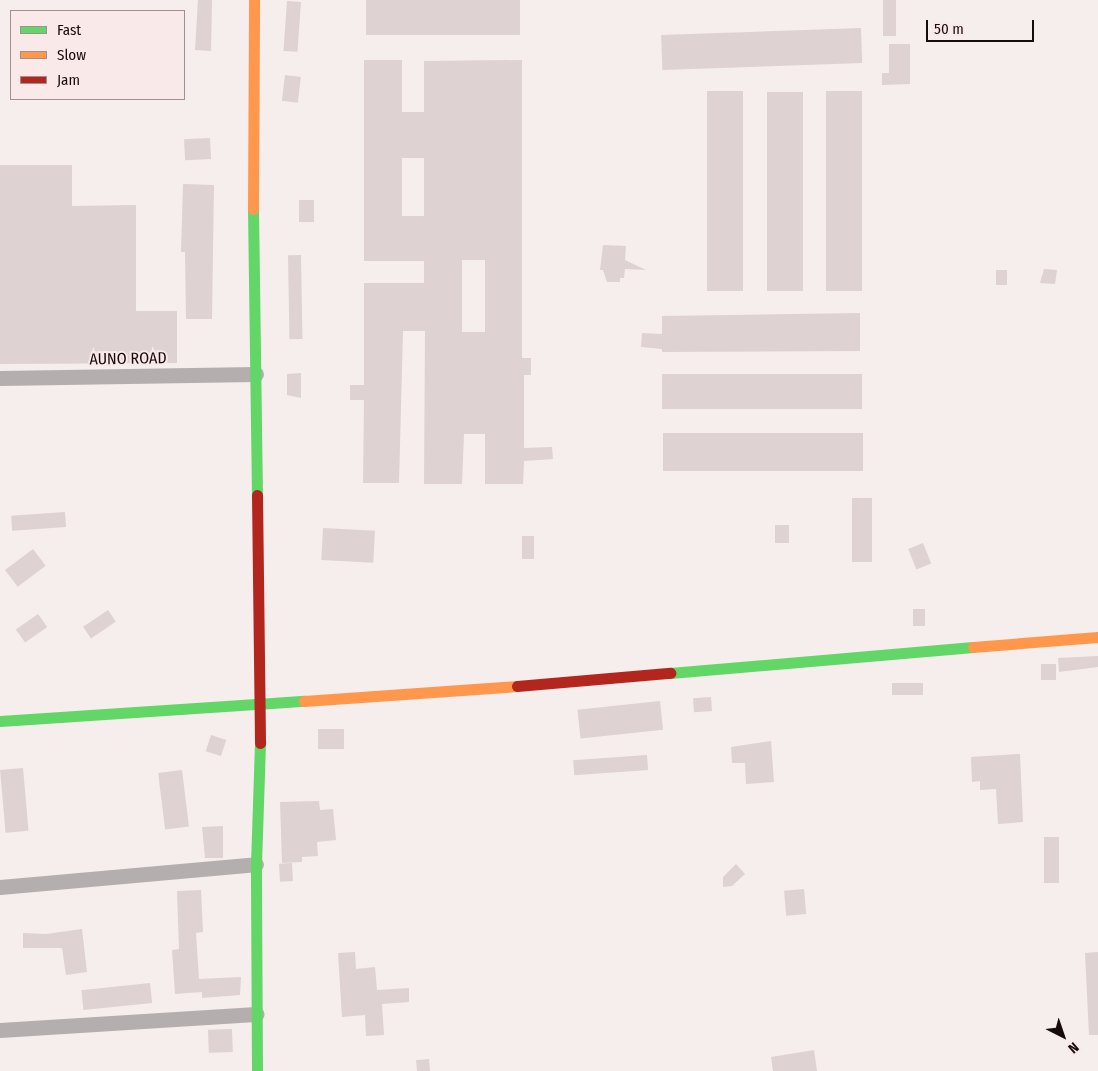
<!DOCTYPE html>
<html>
<head>
<meta charset="utf-8">
<style>
	body { margin:0 }
	#map { position:relative; width:1098px; height:1071px; overflow:hidden; background:#f6eded; font-family:"Fira Sans Condensed",sans-serif }
	div>[style] { position:absolute }
	.building>* { inset:0; background:#ded2d2; transform-origin:0 0 }
	.street>* { height:15px; margin:-7.5px; padding:0 7.5px; transform-origin:7.5px; border-radius:7.5px; background:#b5aeae }
	.fast>* { height:11px; margin:-5.5px; padding:0 5.5px; transform-origin:5.5px; border-radius:5.5px; background:#63d668 }
	.slow>* { height:11px; margin:-5.5px; padding:0 5.5px; transform-origin:5.5px; border-radius:5.5px; background:#ff974d }
	.jam>* { height:11px; margin:-5.5px; padding:0 5.5px; transform-origin:5.5px; border-radius:5.5px; background:#b3261e }
	span { translate:-50% -50%; white-space:nowrap; text-align:center; line-height:1.15; -webkit-text-stroke:4px #fae9e9; paint-order:stroke }
	.street-label { font-size:16px; color:#180b0c }
	.legend { position:absolute; left:10px; top:10px; width:175px; height:90px; box-sizing:border-box; background:#fae9e9; border:1px solid #a09091; margin:0; padding:6px 9px; list-style:none; font-size:15px; color:#180b0c }
	.legend li { display:flex; align-items:center; gap:10px; height:25px }
	.legend b { width:25px; border:1px solid #a09091 }
	.north { position:absolute; left:1038px; top:1011px; width:50px; height:50px; -webkit-text-stroke:4px #fae9e9; paint-order:stroke; rotate:139deg; font-size:14px; font-weight:700; line-height:20px; text-align:center; color:#180b0c }
	.north::after { content:''; display:block; margin:auto; width:18px; height:22px; background:#180b0c; clip-path:polygon(50% 0,100% 100%,50% 72%,0 100%) }
	.scale { position:absolute; left:926px; top:20px; width:108px; height:22px; box-sizing:border-box; border:2px solid #180b0c; border-top:0; padding-left:6px; font-size:15px; line-height:18px; white-space:nowrap; color:#180b0c; -webkit-text-stroke:4px #fae9e9; paint-order:stroke }
</style>
</head>
<body>
<div id="map">
	<div class="building">
		<div style="clip-path:polygon(198px 0,212px 0,211px 51px,195px 50px)"></div>
		<div style="left:520px;top:0;width:35px;height:154px;rotate:90deg"></div>
		<div style="left:883px;top:0;width:13px;height:36px"></div>
		<div style="left:287px;top:1px;width:14px;height:50px;rotate:4deg"></div>
		<div style="left:861px;top:28px;width:35px;height:200px;rotate:88deg"></div>
		<div style="clip-path:polygon(889px 44px,910px 44px,910px 84px,882px 85px,882px 73px,889px 73px)"></div>
		<div style="clip-path:polygon(evenodd,364px 60px,402px 60px,402px 112px,424px 112px,424px 61px,522px 60px,522px 358px,531px 358px,531px 375px,524px 375px,524px 448px,552px 447px,553px 459px,524px 461px,523px 484px,485px 484px,485px 434px,464px 434px,462px 484px,424px 484px,425px 331px,403px 331px,399px 483px,363px 483px,364px 400px,350px 400px,350px 385px,364px 385px,364px 283px,424px 283px,424px 261px,364px 261px,364px 60px,402px 158px,424px 158px,424px 216px,402px 216px,402px 158px,364px 60px,462px 260px,485px 260px,485px 332px,462px 332px,462px 260px)"></div>
		<div style="left:285px;top:75px;width:16px;height:26px;rotate:7deg"></div>
		<div style="left:743px;top:91px;width:200px;height:36px;rotate:90deg"></div>
		<div style="left:826px;top:91px;width:36px;height:200px"></div>
		<div style="left:767px;top:92px;width:36px;height:199px"></div>
		<div style="left:210px;top:138px;width:21px;height:26px;rotate:87deg"></div>
		<div style="clip-path:polygon(0 165px,72px 165px,72px 206px,136px 205px,136px 311px,177px 311px,177px 363px,0 364px)"></div>
		<div style="clip-path:polygon(183px 184px,214px 185px,212px 319px,186px 319px,185px 252px,181px 252px)"></div>
		<div style="left:299px;top:200px;width:15px;height:22px"></div>
		<div style="clip-path:polygon(603px 245px,626px 246px,625px 260px,646px 270px,625px 269px,624px 278px,620px 278px,620px 282px,607px 282px,603px 270px,600px 270px)"></div>
		<div style="left:301px;top:255px;width:84px;height:13px;rotate:89deg"></div>
		<div style="clip-path:polygon(1044px 269px,1057px 270px,1055px 284px,1040px 283px)"></div>
		<div style="left:996px;top:270px;width:11px;height:15px"></div>
		<div style="clip-path:polygon(860px 313px,860px 351px,662px 352px,662px 349px,641px 347px,642px 333px,662px 334px,662px 316px)"></div>
		<div style="clip-path:polygon(301px 373px,301px 398px,287px 395px,287px 374px)"></div>
		<div style="left:862px;top:374px;width:35px;height:200px;rotate:90deg"></div>
		<div style="left:663px;top:433px;width:200px;height:38px"></div>
		<div style="left:852px;top:498px;width:20px;height:64px"></div>
		<div style="left:65px;top:512px;width:15px;height:54px;rotate:86deg"></div>
		<div style="left:775px;top:525px;width:14px;height:18px"></div>
		<div style="left:323px;top:528px;width:52px;height:32px;rotate:3deg"></div>
		<div style="left:522px;top:536px;width:12px;height:23px"></div>
		<div style="left:923px;top:543px;width:22px;height:16px;rotate:68deg"></div>
		<div style="left:33px;top:549px;width:21px;height:35px;rotate:53deg"></div>
		<div style="left:913px;top:609px;width:12px;height:17px"></div>
		<div style="left:108px;top:610px;width:14px;height:30px;rotate:56deg"></div>
		<div style="left:38px;top:614px;width:16px;height:27px;rotate:55deg"></div>
		<div style="clip-path:polygon(1098px 656px,1098px 667px,1059px 672px,1058px 658px)"></div>
		<div style="left:1056px;top:664px;width:16px;height:15px;rotate:90deg"></div>
		<div style="left:923px;top:683px;width:12px;height:31px;rotate:90deg"></div>
		<div style="left:711px;top:697px;width:14px;height:18px;rotate:86deg"></div>
		<div style="left:660px;top:701px;width:29px;height:83px;rotate:84deg"></div>
		<div style="left:318px;top:729px;width:26px;height:20px"></div>
		<div style="left:211px;top:735px;width:16px;height:17px;rotate:18deg"></div>
		<div style="clip-path:polygon(771px 741px,774px 782px,746px 784px,745px 763px,732px 763px,731px 747px)"></div>
		<div style="clip-path:polygon(1020px 754px,1023px 822px,998px 824px,996px 789px,980px 790px,980px 781px,972px 782px,971px 757px)"></div>
		<div style="left:647px;top:755px;width:15px;height:74px;rotate:86deg"></div>
		<div style="left:23px;top:768px;width:63px;height:23px;rotate:85deg"></div>
		<div style="left:182px;top:770px;width:57px;height:24px;rotate:83deg"></div>
		<div style="clip-path:polygon(319px 801px,320px 810px,333px 809px,336px 840px,317px 842px,318px 856px,302px 857px,302px 862px,282px 863px,280px 802px)"></div>
		<div style="clip-path:polygon(223px 826px,223px 858px,205px 858px,202px 827px)"></div>
		<div style="left:1044px;top:837px;width:15px;height:46px"></div>
		<div style="left:292px;top:863px;width:18px;height:13px;rotate:87deg"></div>
		<div style="clip-path:polygon(736px 864px,745px 874px,732px 886px,723px 887px,723px 877px)"></div>
		<div style="left:804px;top:889px;width:25px;height:20px;rotate:85deg"></div>
		<div style="clip-path:polygon(201px 890px,203px 932px,196px 933px,199px 979px,241px 977px,240px 995px,202px 998px,202px 992px,175px 994px,172px 950px,179px 949px,177px 891px)"></div>
		<div style="clip-path:polygon(82px 929px,87px 972px,66px 975px,62px 948px,23px 948px,23px 933px,46px 934px)"></div>
		<div style="clip-path:polygon(355px 952px,356px 969px,375px 967px,377px 990px,409px 988px,409px 1002px,382px 1004px,384px 1035px,366px 1036px,365px 1015px,342px 1017px,338px 953px)"></div>
		<div style="clip-path:polygon(1098px 952px,1098px 1035px,1089px 1035px,1085px 953px)"></div>
		<div style="left:150px;top:983px;width:20px;height:69px;rotate:84deg"></div>
		<div style="left:232px;top:1029px;width:23px;height:24px;rotate:88deg"></div>
		<div style="clip-path:polygon(814px 1050px,817px 1071px,773px 1071px,771px 1057px)"></div>
		<div style="left:429px;top:1059px;width:12px;height:13px;rotate:85deg"></div>
	</div>
	<div class="street">
		<div style="left:0;top:378px;width:256px;rotate:-0.9deg"></div>
		<div style="left:0;top:887px;width:257px;rotate:-5.1deg"></div>
		<div style="left:0;top:1030px;width:257px;rotate:-3.6deg"></div>
	</div>
	<div class="fast">
		<div style="left:253px;top:209px;width:286px;rotate:89.2deg"></div>
		<div style="left:670px;top:673px;width:304px;rotate:-4.9deg"></div>
		<div style="left:0;top:721px;width:305px;rotate:-3.8deg"></div>
		<div style="left:257px;top:1071px;width:207px;rotate:-90.3deg"></div>
		<div style="left:256px;top:864px;width:121px;rotate:-88.1deg"></div>
	</div>
	<div class="slow">
		<div style="left:253px;top:209px;width:209px;rotate:-89.7deg"></div>
		<div style="left:973px;top:647px;width:125px;rotate:-4.6deg"></div>
		<div style="left:304px;top:701px;width:214px;rotate:-4deg"></div>
	</div>
	<div class="jam">
		<div style="left:257px;top:495px;width:248px;rotate:89.3deg"></div>
		<div style="left:517px;top:686px;width:154px;rotate:-4.9deg"></div>
	</div>
	<div class="street-label">
		<span style="left:128px;top:359px;rotate:-1deg">AUNO ROAD</span>
	</div>
	<ul class="legend">
	<li><b style="height:6px;background:#63d668"></b>Fast</li>
	<li><b style="height:6px;background:#ff974d"></b>Slow</li>
	<li><b style="height:6px;background:#b3261e"></b>Jam</li>
	</ul>
	<div class="north">N</div>
	<div class="scale">50 m</div>
</div>
</body>
</html>
